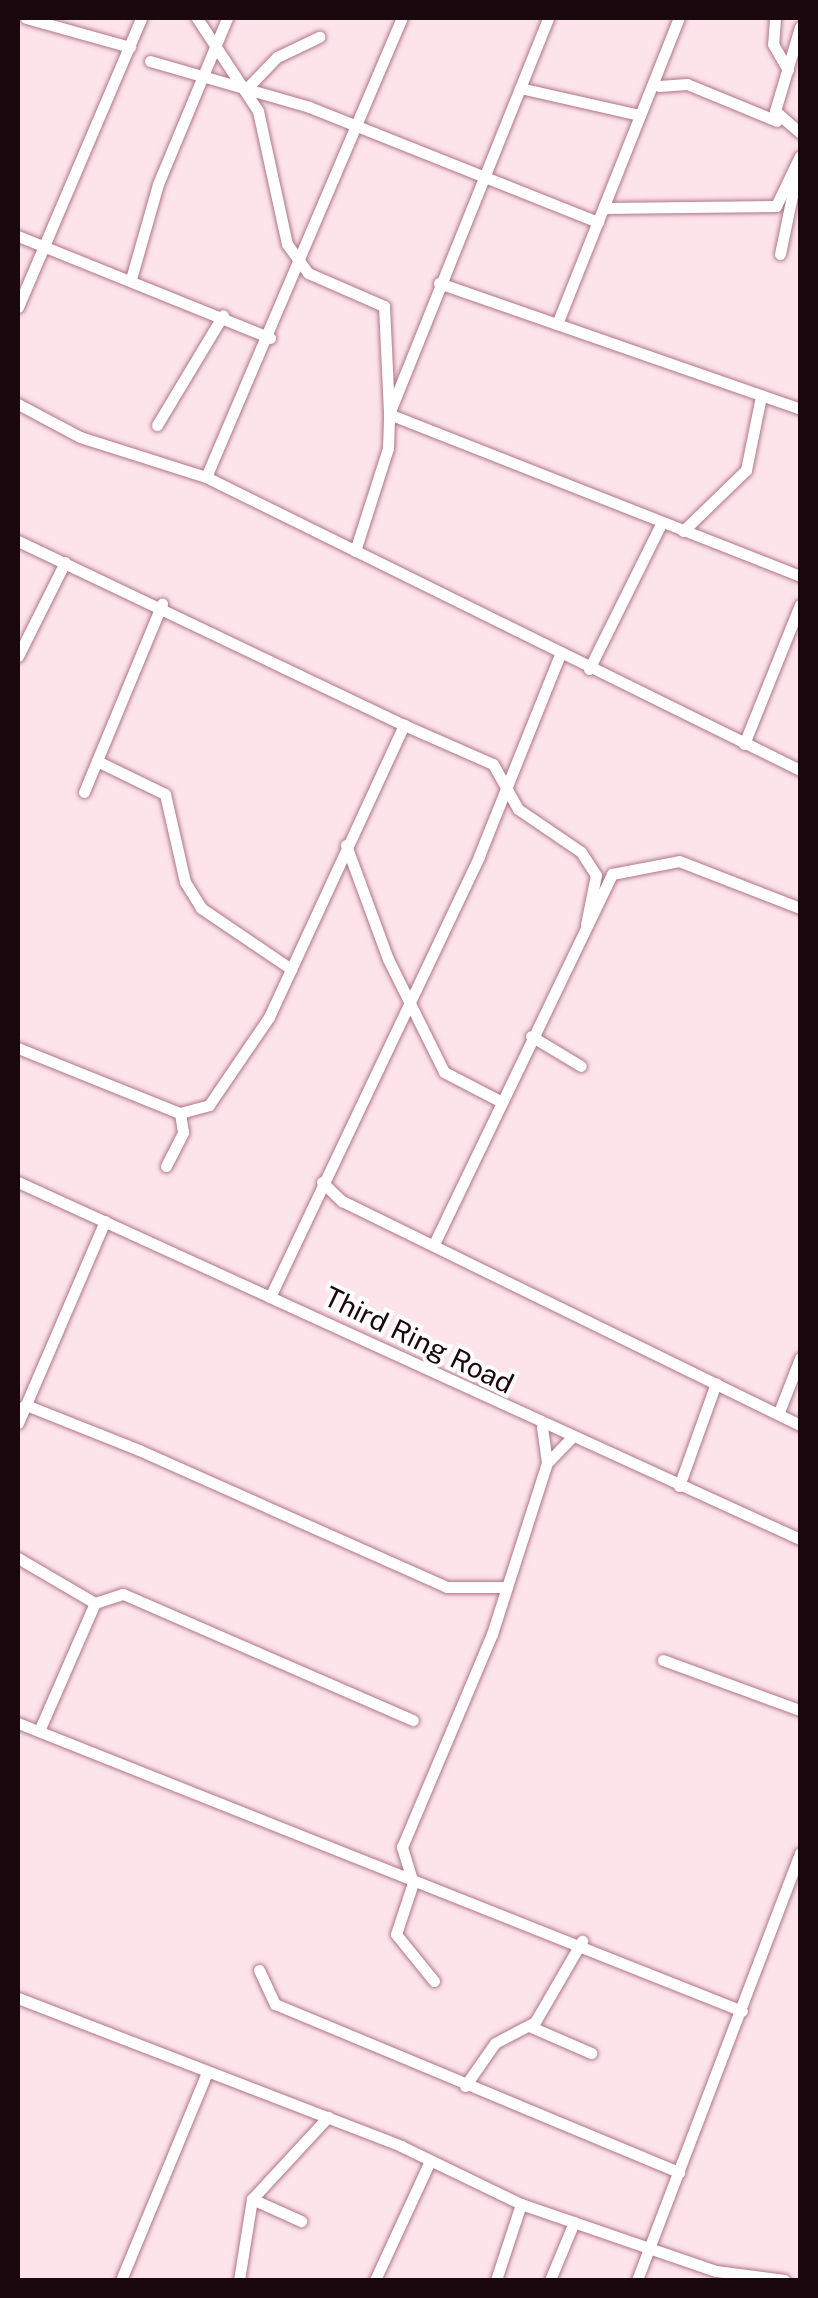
<!DOCTYPE html>
<html>
<head>
<meta charset="utf-8">
<style>
	body { margin:0 }
	#map { position:relative; width:818px; height:2298px; overflow:hidden; background:#fde3ea; font-family:"Public Sans",sans-serif }
	div>[style] { position:absolute }
	.roads { filter:drop-shadow(0 0 2px #af7688) drop-shadow(0 0 2px #af7688) }
	.minor>* { height:11px; margin:-5.5px; padding:0 5.5px; transform-origin:5.5px; border-radius:5.5px; background:#fff }
	span { translate:-50% -50%; white-space:nowrap; text-align:center; line-height:1.15; -webkit-text-stroke:8px #fff; paint-order:stroke }
	.street-label { font-size:28px; color:#1b070e }
	.frame { position:absolute; inset:0; border:20px solid #1b070e; pointer-events:none }
</style>
</head>
<body>
<div id="map">
	<div class="roads">
		<div class="minor">
			<div style="left:26px;top:18px;width:108px;rotate:15.6deg"></div>
			<div style="left:197px;top:18px;width:111px;rotate:56.7deg"></div>
			<div style="left:258px;top:111px;width:136px;rotate:77.7deg"></div>
			<div style="left:287px;top:244px;width:36px;rotate:54deg"></div>
			<div style="left:308px;top:273px;width:83px;rotate:23.5deg"></div>
			<div style="left:384px;top:306px;width:108px;rotate:87.3deg"></div>
			<div style="left:389px;top:414px;width:442px;rotate:21.5deg"></div>
			<div style="left:775px;top:18px;width:26px;rotate:94deg"></div>
			<div style="left:773px;top:44px;width:30px;rotate:60deg"></div>
			<div style="left:800px;top:27px;width:88px;rotate:106.6deg"></div>
			<div style="left:775px;top:111px;width:33px;rotate:41deg"></div>
			<div style="left:150px;top:61px;width:166px;rotate:16.1deg"></div>
			<div style="left:309px;top:107px;width:311px;rotate:21.7deg"></div>
			<div style="left:659px;top:86px;width:28px;rotate:-4deg"></div>
			<div style="left:687px;top:84px;width:97px;rotate:22.3deg"></div>
			<div style="left:248px;top:87px;width:42px;rotate:-46deg"></div>
			<div style="left:277px;top:57px;width:47px;rotate:-25.5deg"></div>
			<div style="left:520px;top:88px;width:123px;rotate:12.7deg"></div>
			<div style="left:604px;top:208px;width:172px;rotate:-0.7deg"></div>
			<div style="left:776px;top:206px;width:55px;rotate:-64.4deg"></div>
			<div style="left:18px;top:236px;width:272px;rotate:22deg"></div>
			<div style="left:780px;top:254px;width:89px;rotate:-78.3deg"></div>
			<div style="left:131px;top:279px;width:99px;rotate:-74.1deg"></div>
			<div style="left:158px;top:184px;width:180px;rotate:-67.4deg"></div>
			<div style="left:439px;top:283px;width:382px;rotate:19.2deg"></div>
			<div style="left:18px;top:307px;width:314px;rotate:-66.9deg"></div>
			<div style="left:557px;top:324px;width:329px;rotate:-68.3deg"></div>
			<div style="left:18px;top:404px;width:70px;rotate:28deg"></div>
			<div style="left:80px;top:437px;width:132px;rotate:17.6deg"></div>
			<div style="left:206px;top:477px;width:662px;rotate:26.26deg"></div>
			<div style="left:157px;top:425px;width:128px;rotate:-59deg"></div>
			<div style="left:206px;top:477px;width:499px;rotate:-66.9deg"></div>
			<div style="left:683px;top:531px;width:88px;rotate:-44.1deg"></div>
			<div style="left:746px;top:470px;width:76px;rotate:-78.5deg"></div>
			<div style="left:18px;top:541px;width:428px;rotate:25.5deg"></div>
			<div style="left:355px;top:551px;width:108px;rotate:-72.2deg"></div>
			<div style="left:388px;top:448px;width:34px;rotate:-88deg"></div>
			<div style="left:389px;top:414px;width:427px;rotate:-68.1deg"></div>
			<div style="left:18px;top:656px;width:105px;rotate:-63.4deg"></div>
			<div style="left:589px;top:669px;width:164px;rotate:-63.6deg"></div>
			<div style="left:744px;top:744px;width:150px;rotate:-68.1deg"></div>
			<div style="left:97px;top:761px;width:76px;rotate:25.9deg"></div>
			<div style="left:165px;top:794px;width:90px;rotate:77.2deg"></div>
			<div style="left:185px;top:882px;width:31px;rotate:58deg"></div>
			<div style="left:201px;top:908px;width:109px;rotate:34.1deg"></div>
			<div style="left:84px;top:792px;width:204px;rotate:-67.5deg"></div>
			<div style="left:346px;top:845px;width:121px;rotate:69.8deg"></div>
			<div style="left:388px;top:959px;width:126px;rotate:63.6deg"></div>
			<div style="left:444px;top:1072px;width:63px;rotate:27.4deg"></div>
			<div style="left:531px;top:1036px;width:58px;rotate:31deg"></div>
			<div style="left:18px;top:1048px;width:175px;rotate:21.9deg"></div>
			<div style="left:180px;top:1113px;width:30px;rotate:-15deg"></div>
			<div style="left:209px;top:1105px;width:107px;rotate:-55.7deg"></div>
			<div style="left:269px;top:1017px;width:322px;rotate:-65.2deg"></div>
			<div style="left:404px;top:725px;width:97px;rotate:23.7deg"></div>
			<div style="left:493px;top:764px;width:51px;rotate:60.9deg"></div>
			<div style="left:518px;top:809px;width:76px;rotate:34.3deg"></div>
			<div style="left:581px;top:852px;width:27px;rotate:57deg"></div>
			<div style="left:596px;top:875px;width:50px;rotate:101.5deg"></div>
			<div style="left:166px;top:1166px;width:38px;rotate:-63deg"></div>
			<div style="left:183px;top:1132px;width:19px;rotate:-99deg"></div>
			<div style="left:18px;top:1182px;width:860px;rotate:24.54deg"></div>
			<div style="left:322px;top:1182px;width:28px;rotate:44deg"></div>
			<div style="left:342px;top:1201px;width:510px;rotate:26.06deg"></div>
			<div style="left:434px;top:1244px;width:411px;rotate:-64.3deg"></div>
			<div style="left:612px;top:874px;width:68px;rotate:-11deg"></div>
			<div style="left:679px;top:861px;width:130px;rotate:21.2deg"></div>
			<div style="left:270px;top:1297px;width:488px;rotate:-64.6deg"></div>
			<div style="left:479px;top:856px;width:217px;rotate:-68.1deg"></div>
			<div style="left:18px;top:1410px;width:9px;rotate:-32deg"></div>
			<div style="left:26px;top:1405px;width:122px;rotate:21.7deg"></div>
			<div style="left:139px;top:1450px;width:337px;rotate:24deg"></div>
			<div style="left:447px;top:1587px;width:60px"></div>
			<div style="left:779px;top:1412px;width:58px;rotate:-68.7deg"></div>
			<div style="left:18px;top:1423px;width:220px;rotate:-66.7deg"></div>
			<div style="left:542px;top:1427px;width:36px;rotate:82deg"></div>
			<div style="left:679px;top:1486px;width:109px;rotate:-70.2deg"></div>
			<div style="left:18px;top:1558px;width:89px;rotate:30.3deg"></div>
			<div style="left:95px;top:1603px;width:29px;rotate:-18deg"></div>
			<div style="left:123px;top:1594px;width:316px;rotate:23.5deg"></div>
			<div style="left:663px;top:1660px;width:146px;rotate:20.1deg"></div>
			<div style="left:18px;top:1723px;width:779px;rotate:21.69deg"></div>
			<div style="left:39px;top:1731px;width:140px;rotate:-66.4deg"></div>
			<div style="left:259px;top:1970px;width:38px;rotate:65deg"></div>
			<div style="left:275px;top:2004px;width:438px;rotate:22.6deg"></div>
			<div style="left:434px;top:1981px;width:60px;rotate:-129deg"></div>
			<div style="left:396px;top:1934px;width:54px;rotate:-71.6deg"></div>
			<div style="left:413px;top:1883px;width:38px;rotate:-107deg"></div>
			<div style="left:402px;top:1847px;width:231px;rotate:-67.1deg"></div>
			<div style="left:492px;top:1634px;width:180px;rotate:-72.2deg"></div>
			<div style="left:547px;top:1463px;width:33px;rotate:-46deg"></div>
			<div style="left:18px;top:1998px;width:411px;rotate:21.1deg"></div>
			<div style="left:401px;top:2146px;width:133px;rotate:25.8deg"></div>
			<div style="left:521px;top:2204px;width:206px;rotate:19deg"></div>
			<div style="left:716px;top:2271px;width:69px;rotate:7.5deg"></div>
			<div style="left:529px;top:2026px;width:68px;rotate:23.5deg"></div>
			<div style="left:465px;top:2086px;width:52px;rotate:-55.1deg"></div>
			<div style="left:495px;top:2043px;width:45px;rotate:-27.7deg"></div>
			<div style="left:535px;top:2022px;width:94px;rotate:-59.9deg"></div>
			<div style="left:252px;top:2199px;width:54px;rotate:24.2deg"></div>
			<div style="left:121px;top:2280px;width:225px;rotate:-67.5deg"></div>
			<div style="left:239px;top:2280px;width:82px;rotate:-80.9deg"></div>
			<div style="left:252px;top:2199px;width:112px;rotate:-47.2deg"></div>
			<div style="left:375px;top:2280px;width:129px;rotate:-65.2deg"></div>
			<div style="left:496px;top:2280px;width:80px;rotate:-71.8deg"></div>
			<div style="left:550px;top:2280px;width:63px;rotate:-67.5deg"></div>
			<div style="left:637px;top:2280px;width:457px;rotate:-69.1deg"></div>
		</div>
	</div>
	<div class="street-label">
		<span style="left:419px;top:1340px;rotate:26deg">Third Ring Road</span>
	</div>
	<div class="frame"></div>
</div>
</body>
</html>
